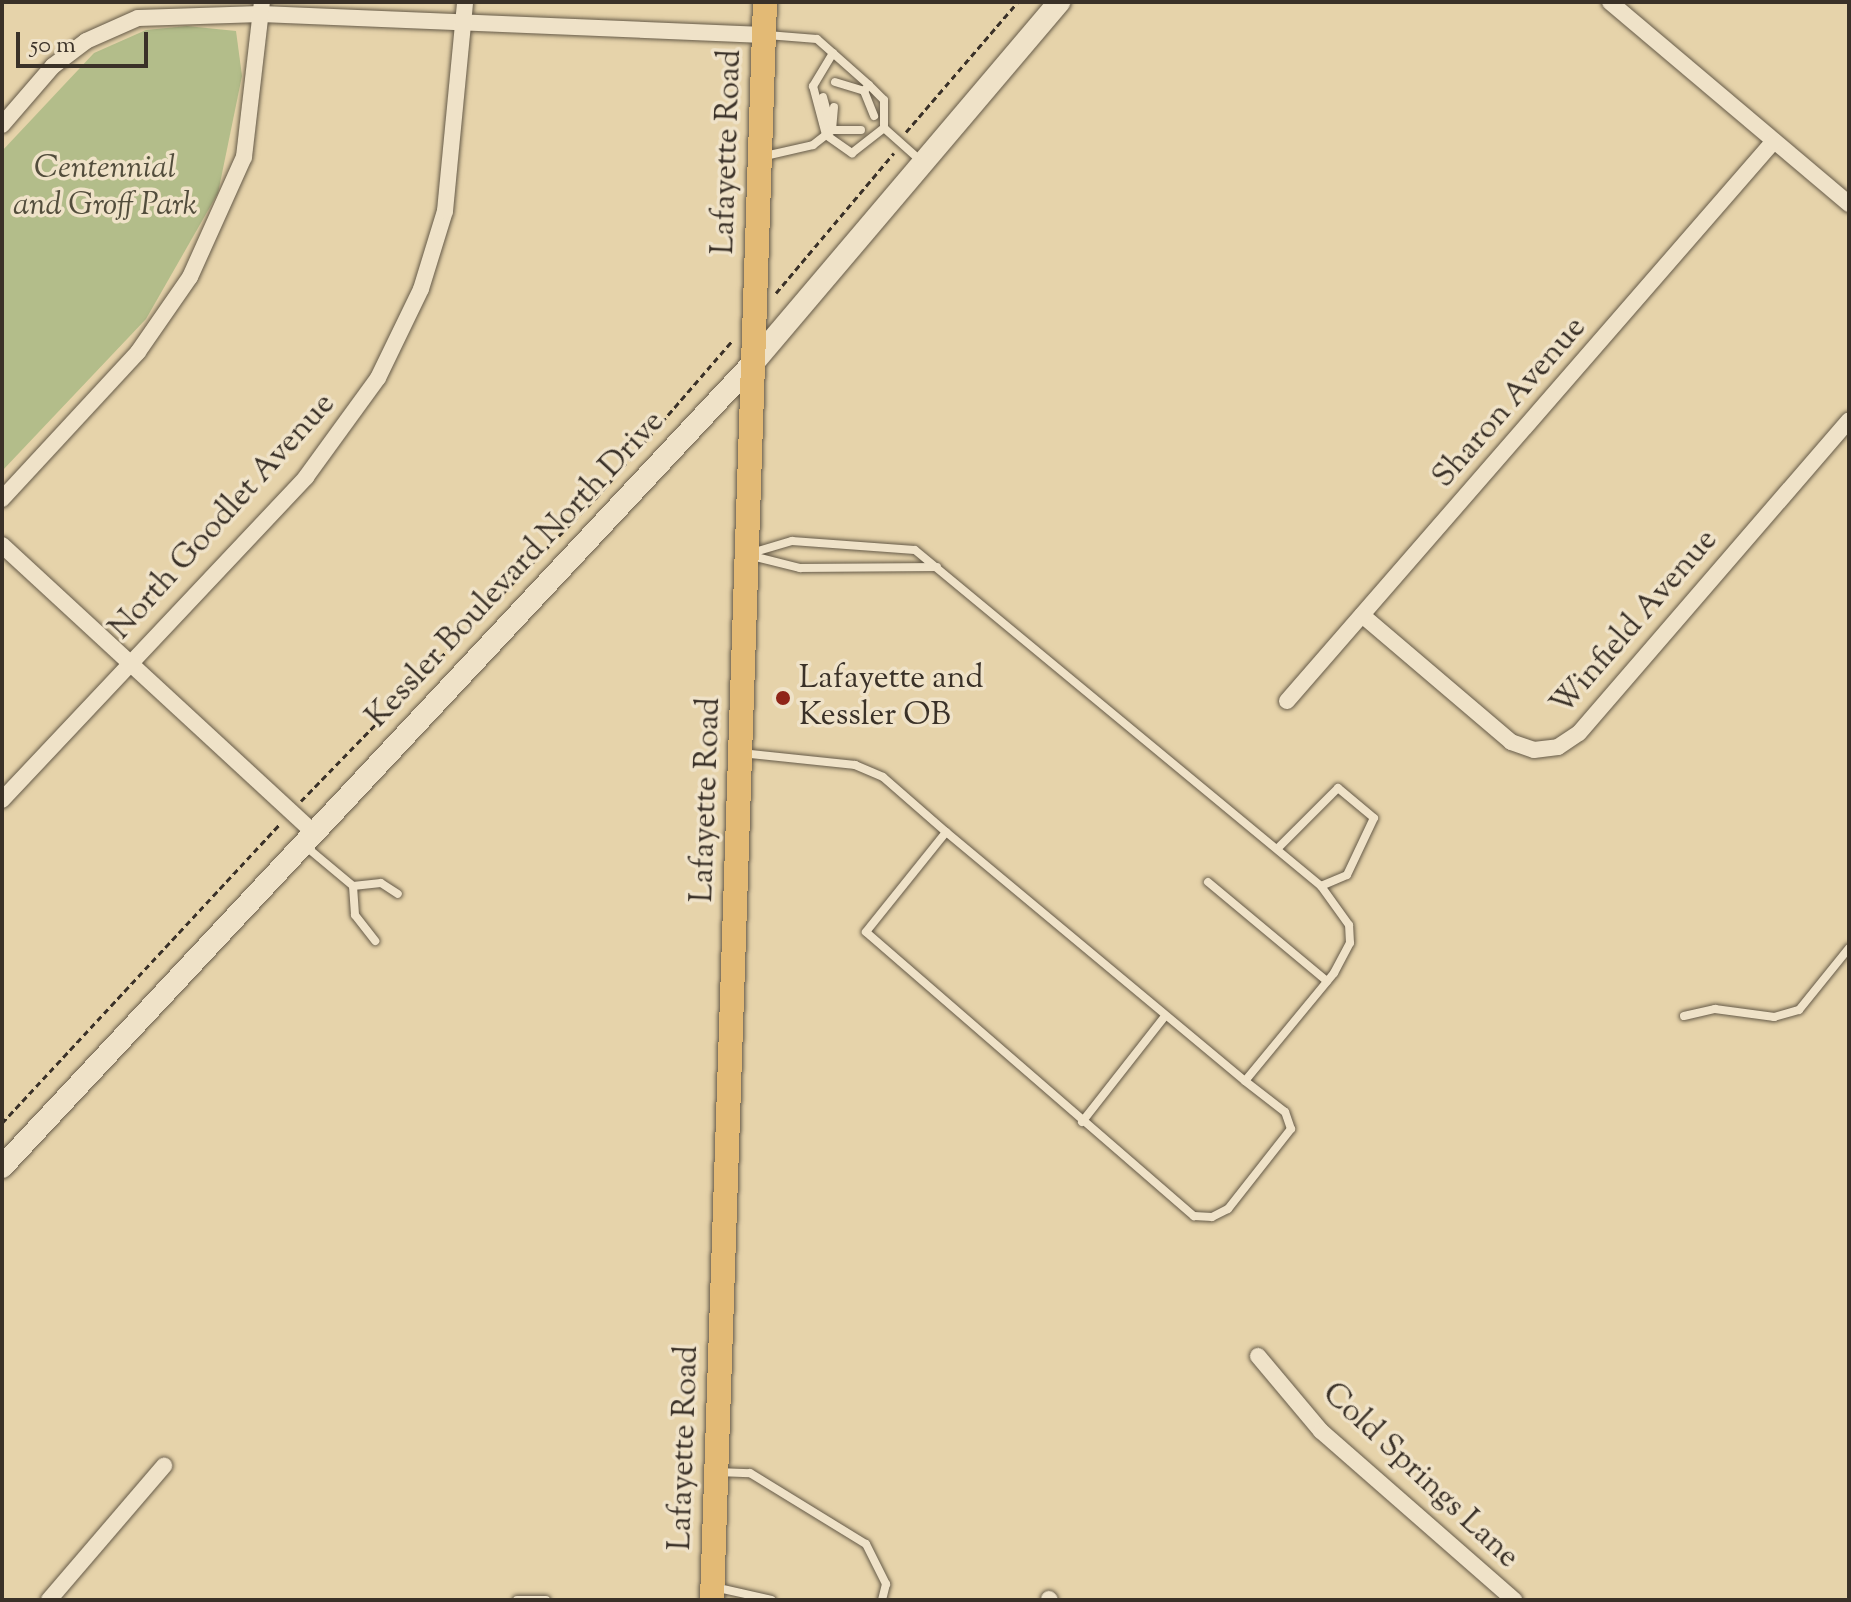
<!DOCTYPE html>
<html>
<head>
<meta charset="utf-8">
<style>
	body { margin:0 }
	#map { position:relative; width:1851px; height:1602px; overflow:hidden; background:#e6d3aa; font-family:"Sorts Mill Goudy",serif }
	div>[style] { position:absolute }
	.green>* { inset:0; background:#b3bd8a }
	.path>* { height:3px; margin-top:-1.5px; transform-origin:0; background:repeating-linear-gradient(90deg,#3a3128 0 6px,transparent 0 10px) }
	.roads { filter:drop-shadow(0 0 2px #655a48) drop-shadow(0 0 2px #655a48) }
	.lane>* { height:8px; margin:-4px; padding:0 4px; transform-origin:4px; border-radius:4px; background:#efe2c8 }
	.street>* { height:16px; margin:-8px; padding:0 8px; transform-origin:8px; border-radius:8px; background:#efe2c8 }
	.secondary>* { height:22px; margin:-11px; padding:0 11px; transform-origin:11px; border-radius:11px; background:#efe2c8 }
	.primary>* { height:24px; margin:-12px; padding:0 12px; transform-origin:12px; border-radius:12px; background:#e3ba75 }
	.dots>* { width:22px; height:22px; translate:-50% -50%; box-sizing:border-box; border:4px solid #efe2c8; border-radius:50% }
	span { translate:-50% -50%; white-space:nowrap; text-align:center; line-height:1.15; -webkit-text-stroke:7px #efe2c8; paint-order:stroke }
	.street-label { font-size:32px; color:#3a3128 }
	.park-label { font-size:32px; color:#524d3c; font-style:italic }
	.poi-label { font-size:32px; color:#3a3128 }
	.left { translate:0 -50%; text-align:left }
	.frame { position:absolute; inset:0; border:4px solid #3a3128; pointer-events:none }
	.scale { position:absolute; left:16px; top:32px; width:132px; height:36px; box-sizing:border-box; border:4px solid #3a3128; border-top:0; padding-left:10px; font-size:24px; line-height:28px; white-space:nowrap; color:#3a3128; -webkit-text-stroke:6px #efe2c8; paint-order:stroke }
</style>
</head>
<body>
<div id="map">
	<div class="green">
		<div style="clip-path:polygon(187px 26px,236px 31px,242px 76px,218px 193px,146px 319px,2px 471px,2px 151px,94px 53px,146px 30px)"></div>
	</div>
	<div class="path">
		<div style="left:906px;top:132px;width:172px;rotate:-49.3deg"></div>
		<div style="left:776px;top:293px;width:183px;rotate:-49.9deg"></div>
		<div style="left:301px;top:801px;width:423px;rotate:-45.8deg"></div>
		<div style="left:596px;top:498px;width:209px;rotate:-49.1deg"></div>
		<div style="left:2px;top:1123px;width:408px;rotate:-47.1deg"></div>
	</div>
	<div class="roads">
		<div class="lane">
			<div style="left:767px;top:35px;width:50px;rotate:4.6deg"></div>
			<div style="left:817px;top:39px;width:69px;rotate:41.5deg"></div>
			<div style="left:869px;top:85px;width:8px;rotate:130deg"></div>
			<div style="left:833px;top:53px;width:39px;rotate:121deg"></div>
			<div style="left:813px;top:86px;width:51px;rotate:75.1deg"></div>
			<div style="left:826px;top:135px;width:32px;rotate:35deg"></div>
			<div style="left:852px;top:153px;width:41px;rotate:-38deg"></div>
			<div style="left:835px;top:82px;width:30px;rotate:17deg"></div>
			<div style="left:864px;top:91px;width:27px;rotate:68deg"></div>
			<div style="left:869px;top:85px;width:21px;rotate:45deg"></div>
			<div style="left:884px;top:100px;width:28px;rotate:90deg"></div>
			<div style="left:884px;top:128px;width:50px;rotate:41.7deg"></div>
			<div style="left:823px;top:97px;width:34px;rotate:75deg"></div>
			<div style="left:832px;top:130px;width:23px;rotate:-85deg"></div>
			<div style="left:765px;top:156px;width:49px;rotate:-12.9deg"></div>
			<div style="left:813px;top:145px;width:24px;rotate:-38deg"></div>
			<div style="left:832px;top:130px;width:29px"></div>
			<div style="left:748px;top:554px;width:46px;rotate:-16.5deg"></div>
			<div style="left:792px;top:541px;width:123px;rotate:4.2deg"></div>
			<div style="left:915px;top:550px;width:527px;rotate:39.61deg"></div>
			<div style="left:1321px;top:886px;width:28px;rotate:-23deg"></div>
			<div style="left:1347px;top:875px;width:63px;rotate:-64.7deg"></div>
			<div style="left:1374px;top:818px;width:47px;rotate:-140.2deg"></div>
			<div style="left:1338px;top:788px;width:85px;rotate:135deg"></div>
			<div style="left:748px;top:555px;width:54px;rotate:14deg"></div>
			<div style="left:800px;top:568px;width:137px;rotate:-0.4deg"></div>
			<div style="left:741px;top:753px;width:115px;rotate:6deg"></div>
			<div style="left:855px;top:765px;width:30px;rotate:23deg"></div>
			<div style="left:883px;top:777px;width:84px;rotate:41.1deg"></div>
			<div style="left:304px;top:845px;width:64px;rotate:39.9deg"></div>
			<div style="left:353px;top:886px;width:29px;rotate:86deg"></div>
			<div style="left:355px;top:915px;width:33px;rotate:52deg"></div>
			<div style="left:1208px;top:882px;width:155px;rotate:39.8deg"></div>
			<div style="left:353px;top:886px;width:28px;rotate:-6deg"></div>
			<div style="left:381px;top:883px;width:20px;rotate:33deg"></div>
			<div style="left:1684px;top:1016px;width:32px;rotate:-13deg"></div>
			<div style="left:1715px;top:1009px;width:60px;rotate:7.7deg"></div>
			<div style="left:1774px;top:1017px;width:26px;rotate:-16deg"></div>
			<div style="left:1799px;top:1010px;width:80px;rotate:-51.1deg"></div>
			<div style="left:1245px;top:1081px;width:389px;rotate:-140.2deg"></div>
			<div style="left:946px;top:832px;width:128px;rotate:128.7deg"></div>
			<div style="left:866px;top:932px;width:434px;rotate:40.9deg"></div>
			<div style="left:1194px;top:1216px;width:18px;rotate:3deg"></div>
			<div style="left:1212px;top:1217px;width:18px;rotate:-27deg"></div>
			<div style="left:1228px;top:1209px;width:102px;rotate:-51.8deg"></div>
			<div style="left:1291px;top:1129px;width:18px;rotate:-109deg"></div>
			<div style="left:1285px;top:1112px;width:51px;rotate:-142.2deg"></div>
			<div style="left:1245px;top:1081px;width:140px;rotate:-50.5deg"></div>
			<div style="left:1334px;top:973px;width:34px;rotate:-62deg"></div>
			<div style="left:1350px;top:943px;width:18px;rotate:-93deg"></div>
			<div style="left:1349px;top:925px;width:48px;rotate:-125.7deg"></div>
			<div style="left:1082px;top:1122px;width:135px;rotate:-51.9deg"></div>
			<div style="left:717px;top:1472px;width:33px;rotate:2deg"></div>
			<div style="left:750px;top:1473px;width:136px;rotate:31.5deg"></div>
			<div style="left:866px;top:1544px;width:45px;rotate:63.4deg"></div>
			<div style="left:886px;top:1584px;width:16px;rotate:104deg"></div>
			<div style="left:714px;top:1587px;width:59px;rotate:12.6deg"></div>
			<div style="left:517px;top:1600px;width:29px"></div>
		</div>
		<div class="street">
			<div style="left:1610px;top:2px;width:313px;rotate:40.2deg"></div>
			<div style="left:2px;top:125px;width:78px;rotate:-49.2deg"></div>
			<div style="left:53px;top:66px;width:41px;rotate:-37.1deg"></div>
			<div style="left:86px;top:41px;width:57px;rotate:-23.9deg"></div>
			<div style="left:138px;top:18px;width:123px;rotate:-1.9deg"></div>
			<div style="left:261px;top:14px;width:503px;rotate:2.39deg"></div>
			<div style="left:2px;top:499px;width:200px;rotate:-47.2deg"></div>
			<div style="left:138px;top:352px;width:91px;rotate:-55.3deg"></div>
			<div style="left:190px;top:277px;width:132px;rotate:-65.8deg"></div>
			<div style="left:244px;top:157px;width:156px;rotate:-83.4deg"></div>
			<div style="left:2px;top:545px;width:425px;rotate:42.7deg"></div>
			<div style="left:1362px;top:615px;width:196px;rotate:40.4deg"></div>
			<div style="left:1511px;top:742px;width:24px;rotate:19deg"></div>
			<div style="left:1534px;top:750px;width:24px;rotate:-7deg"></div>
			<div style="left:1558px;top:747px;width:25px;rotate:-34deg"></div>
			<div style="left:1579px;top:733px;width:413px;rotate:-49.2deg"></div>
			<div style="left:1287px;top:701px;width:742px;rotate:-48.99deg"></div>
			<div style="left:2px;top:800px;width:444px;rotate:-46.7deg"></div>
			<div style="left:306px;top:477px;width:122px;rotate:-54deg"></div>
			<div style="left:378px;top:378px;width:99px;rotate:-64.2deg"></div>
			<div style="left:421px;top:289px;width:82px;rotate:-72.9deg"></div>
			<div style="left:445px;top:211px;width:210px;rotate:-84.5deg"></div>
			<div style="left:1258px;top:1356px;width:98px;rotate:50deg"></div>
			<div style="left:1321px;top:1431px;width:257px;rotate:41.2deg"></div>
			<div style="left:1049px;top:1599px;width:1px;rotate:45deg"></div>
			<div style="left:49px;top:1600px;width:177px;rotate:-49.4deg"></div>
		</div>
		<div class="secondary">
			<div style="left:2px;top:1167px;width:1102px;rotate:-46.95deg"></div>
			<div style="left:754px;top:362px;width:472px;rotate:-49.7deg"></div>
		</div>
		<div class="primary">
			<div style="left:712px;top:1600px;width:1599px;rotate:-88.1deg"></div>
		</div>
	</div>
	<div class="dots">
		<div style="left:783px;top:698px;background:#8f2418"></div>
	</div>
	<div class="street-label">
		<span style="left:728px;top:152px;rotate:-88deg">Lafayette Road</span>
		<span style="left:1510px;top:403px;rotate:-49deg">Sharon Avenue</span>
		<span style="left:223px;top:517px;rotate:-48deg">North Goodlet Avenue</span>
		<span style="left:516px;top:570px;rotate:-47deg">Kessler Boulevard North Drive</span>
		<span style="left:1635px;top:623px;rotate:-49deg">Winfield Avenue</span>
		<span style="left:707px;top:800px;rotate:-88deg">Lafayette Road</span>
		<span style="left:685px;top:1448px;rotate:-88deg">Lafayette Road</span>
		<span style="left:1420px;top:1476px;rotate:43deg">Cold Springs Lane</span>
	</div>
	<div class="park-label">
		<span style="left:105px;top:188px">Centennial<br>and Groff Park</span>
	</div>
	<div class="poi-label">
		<span class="left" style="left:799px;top:698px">Lafayette and<br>Kessler OB</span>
	</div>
	<div class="frame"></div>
	<div class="scale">50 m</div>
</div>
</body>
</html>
